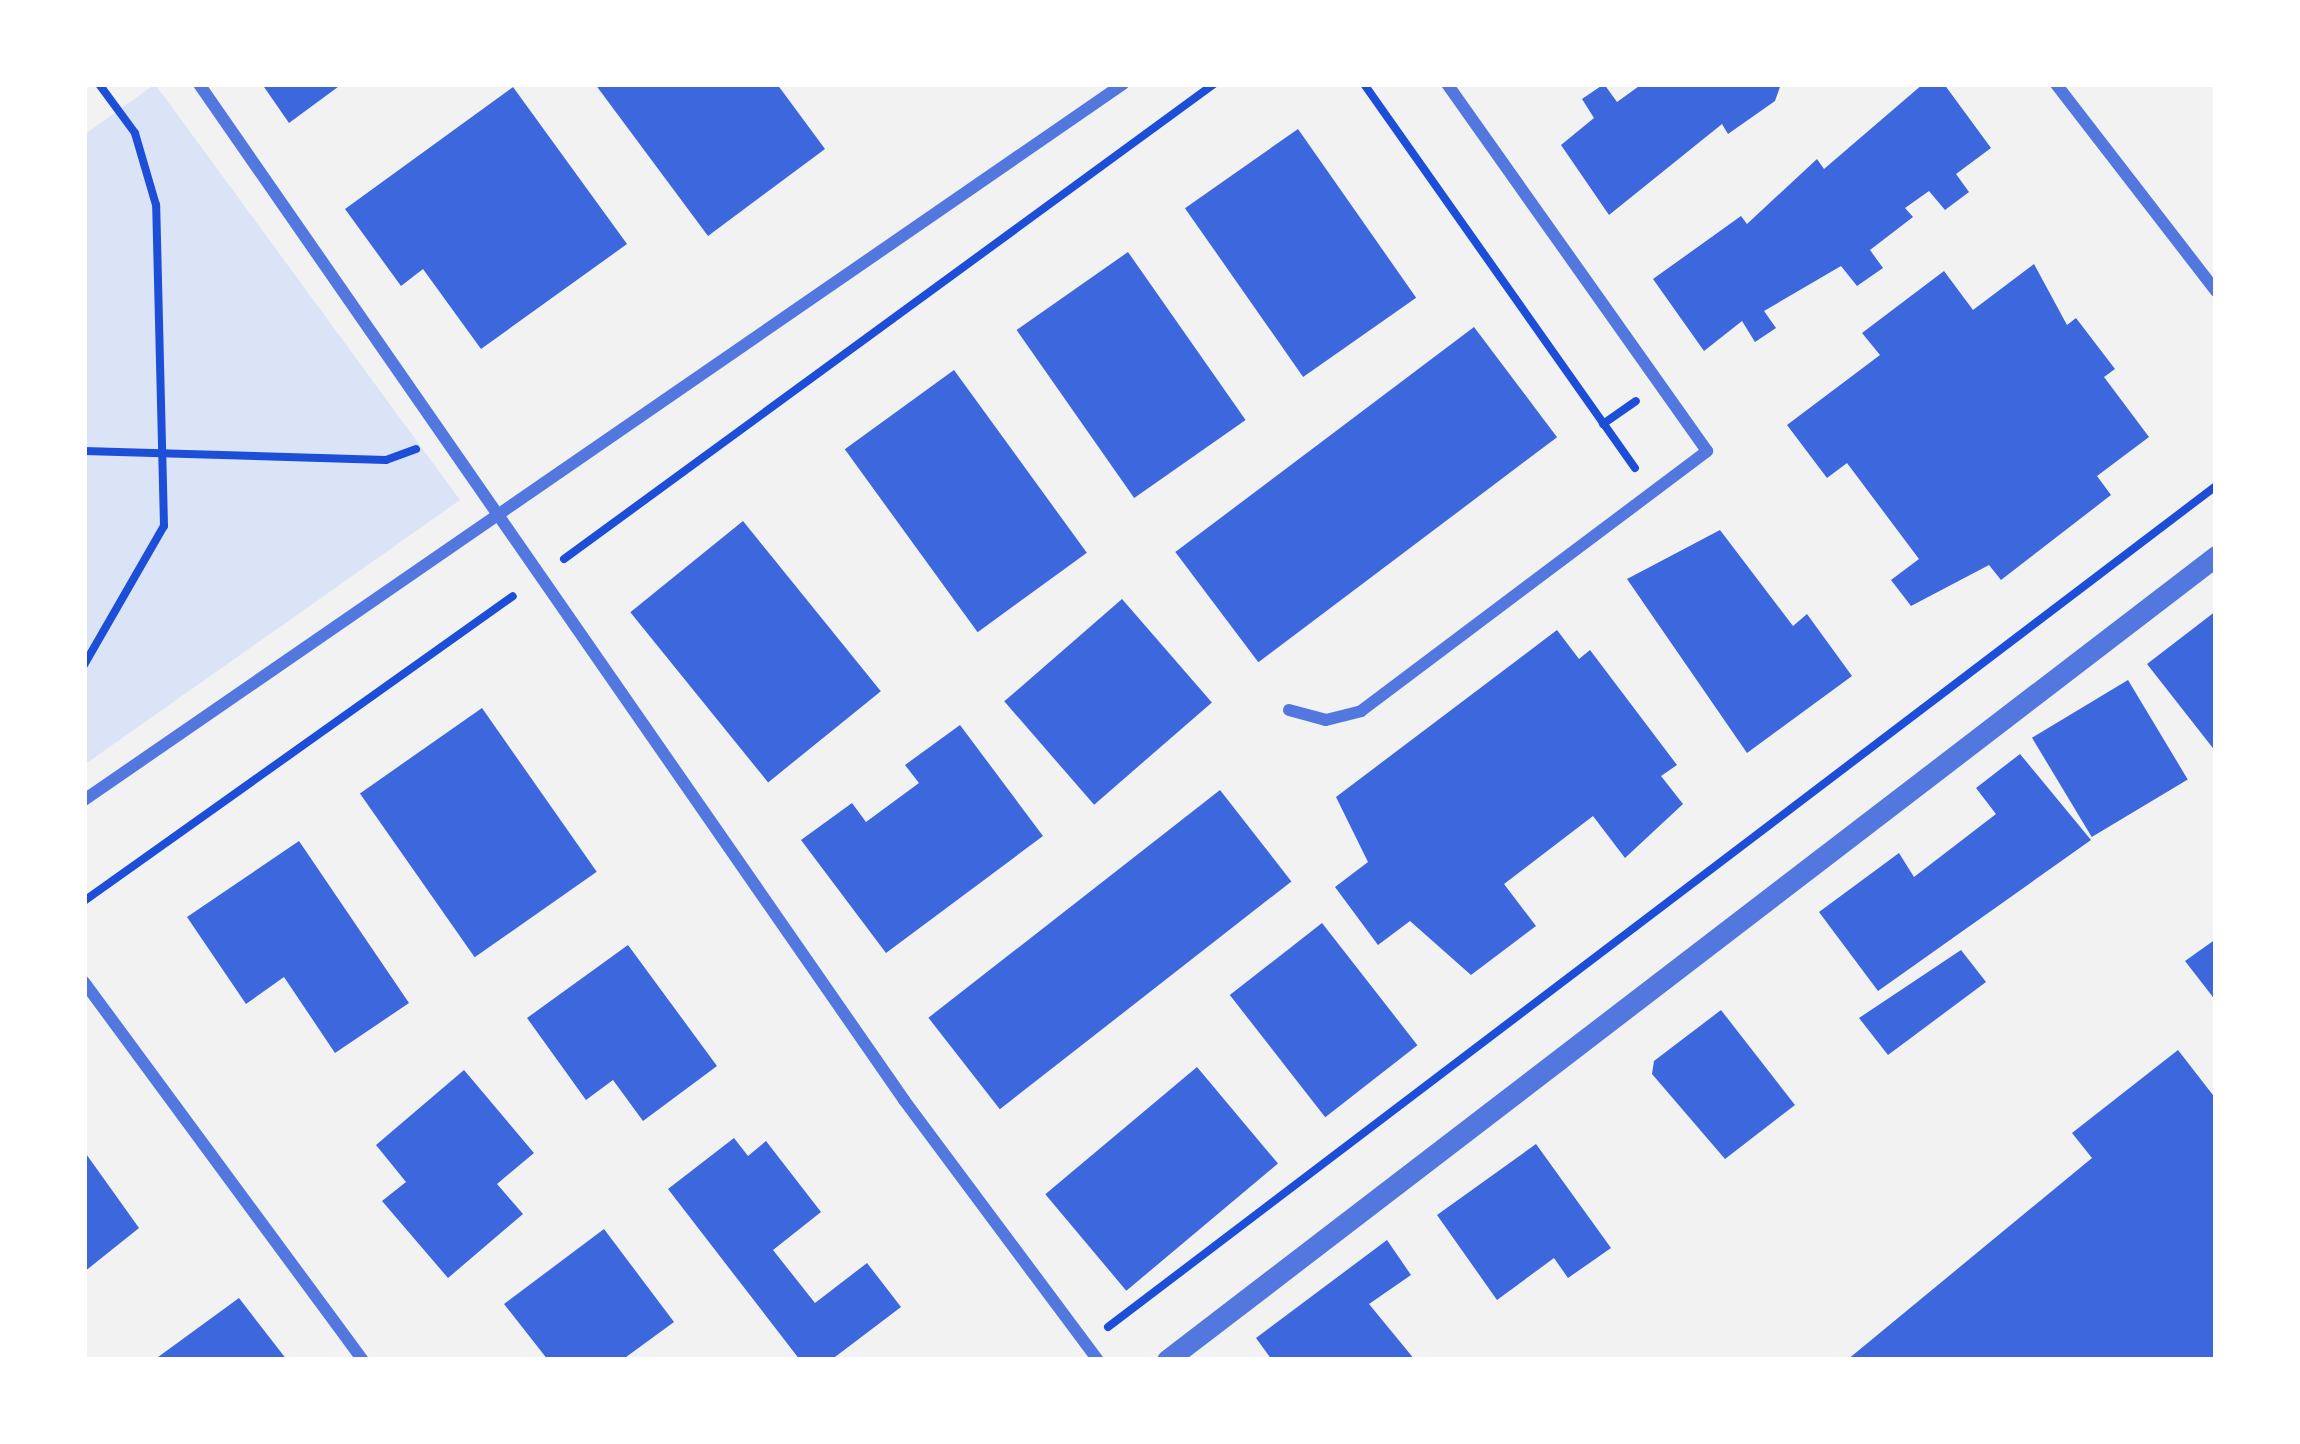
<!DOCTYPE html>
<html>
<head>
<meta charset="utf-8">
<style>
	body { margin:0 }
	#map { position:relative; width:2300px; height:1444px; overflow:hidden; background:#f2f2f2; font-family:"Source Serif 4",serif }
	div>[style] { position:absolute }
	.green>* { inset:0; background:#dbe4f7 }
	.building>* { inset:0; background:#3d67dc; transform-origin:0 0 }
	.path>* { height:8px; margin:-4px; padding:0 4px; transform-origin:4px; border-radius:4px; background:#1d4ed8 }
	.minor>* { height:12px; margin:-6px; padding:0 6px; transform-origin:6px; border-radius:6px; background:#5277de }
	.tertiary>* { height:21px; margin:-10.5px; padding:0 10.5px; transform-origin:10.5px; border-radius:10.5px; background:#5277de }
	span { translate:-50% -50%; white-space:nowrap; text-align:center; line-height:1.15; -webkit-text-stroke:12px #fff; paint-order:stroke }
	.frame { position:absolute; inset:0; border:87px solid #fff; pointer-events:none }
</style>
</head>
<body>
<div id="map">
	<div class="green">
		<div style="clip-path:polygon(155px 84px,460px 500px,84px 765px,84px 135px)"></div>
	</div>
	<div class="building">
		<div style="clip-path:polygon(262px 84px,342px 84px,289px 123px)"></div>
		<div style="clip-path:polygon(595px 84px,777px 84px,825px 149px,708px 236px)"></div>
		<div style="clip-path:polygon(1604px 84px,1617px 102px,1642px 84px,1781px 84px,1775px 101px,1728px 134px,1722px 124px,1609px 215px,1561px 145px,1594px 118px,1582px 99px)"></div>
		<div style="clip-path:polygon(1923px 84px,1944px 84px,1991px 148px,1956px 174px,1969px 192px,1945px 210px,1929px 191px,1905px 208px,1913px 217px,1870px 250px,1883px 268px,1857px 286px,1841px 266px,1764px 311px,1776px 328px,1755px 342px,1742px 321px,1704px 351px,1653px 279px,1741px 216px,1747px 224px,1817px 159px,1824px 169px)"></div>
		<div style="clip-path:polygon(513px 87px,627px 244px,481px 349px,423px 269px,401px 286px,345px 209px)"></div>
		<div style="left:1298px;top:129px;width:206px;height:138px;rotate:55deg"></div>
		<div style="left:1128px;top:252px;width:205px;height:136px;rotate:55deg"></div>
		<div style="clip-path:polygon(2034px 264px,2067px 325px,2076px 318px,2115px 369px,2104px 377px,2149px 437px,2097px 476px,2111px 495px,2001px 580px,1989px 565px,1911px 606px,1891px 580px,1919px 559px,1847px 463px,1827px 478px,1787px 425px,1880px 355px,1862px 333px,1944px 271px,1973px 310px)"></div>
		<div style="left:1474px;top:327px;width:138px;height:374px;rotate:53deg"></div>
		<div style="left:954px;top:370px;width:226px;height:135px;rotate:54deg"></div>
		<div style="left:743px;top:521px;width:219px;height:145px;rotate:51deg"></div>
		<div style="clip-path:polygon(1720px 530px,1793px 626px,1807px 614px,1852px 676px,1747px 753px,1627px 579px)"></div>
		<div style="left:1122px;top:599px;width:137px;height:156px;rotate:49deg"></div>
		<div style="clip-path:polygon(2216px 611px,2216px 752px,2147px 664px)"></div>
		<div style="clip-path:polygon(1557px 630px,1579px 659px,1590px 650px,1677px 765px,1661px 776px,1683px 804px,1625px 858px,1593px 816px,1504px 884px,1536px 926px,1471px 975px,1410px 921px,1378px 945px,1335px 887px,1368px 862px,1336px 797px)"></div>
		<div style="left:2128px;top:680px;width:116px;height:112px;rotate:59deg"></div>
		<div style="left:482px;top:708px;width:200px;height:149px;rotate:55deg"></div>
		<div style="clip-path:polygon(960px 725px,1043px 836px,886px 953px,801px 840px,852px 803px,866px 822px,919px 783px,905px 765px)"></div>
		<div style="clip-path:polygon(2020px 754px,2091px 840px,1878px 991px,1819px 912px,1899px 853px,1914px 877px,1996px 814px,1976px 788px)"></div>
		<div style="left:1220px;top:790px;width:116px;height:370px;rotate:52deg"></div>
		<div style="clip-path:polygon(299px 841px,409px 1003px,335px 1053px,284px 977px,246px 1004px,187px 917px)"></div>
		<div style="left:1322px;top:923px;width:155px;height:117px;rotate:52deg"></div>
		<div style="clip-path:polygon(2216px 939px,2216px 1001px,2185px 961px)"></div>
		<div style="clip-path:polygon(628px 945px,717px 1066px,643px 1121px,613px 1080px,586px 1100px,527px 1018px)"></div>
		<div style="clip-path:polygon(1961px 950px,1986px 982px,1888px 1055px,1859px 1018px)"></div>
		<div style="clip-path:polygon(1721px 1010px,1795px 1105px,1725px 1159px,1652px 1074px,1654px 1061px)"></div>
		<div style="clip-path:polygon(2178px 1050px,2216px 1099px,2216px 1360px,1847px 1360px,2092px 1158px,2072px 1133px)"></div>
		<div style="left:1197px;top:1067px;width:126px;height:198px;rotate:50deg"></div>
		<div style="clip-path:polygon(464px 1070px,534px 1153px,497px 1184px,523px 1214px,448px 1278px,382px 1201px,406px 1182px,376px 1145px)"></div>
		<div style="clip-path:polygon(734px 1138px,748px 1156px,766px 1141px,821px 1212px,773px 1250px,815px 1303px,867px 1263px,901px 1307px,831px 1360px,800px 1360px,668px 1189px)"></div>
		<div style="clip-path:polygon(1536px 1144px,1611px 1248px,1568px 1278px,1554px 1258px,1497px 1300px,1437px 1215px)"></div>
		<div style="clip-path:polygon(84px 1151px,139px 1228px,84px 1272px)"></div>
		<div style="clip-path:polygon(604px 1229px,674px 1322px,622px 1360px,548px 1360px,504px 1304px)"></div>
		<div style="clip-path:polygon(1387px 1240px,1411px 1275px,1369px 1304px,1415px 1360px,1272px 1360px,1256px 1338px)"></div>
		<div style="clip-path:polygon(239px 1298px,287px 1360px,154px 1360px)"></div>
	</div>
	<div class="path">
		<div style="left:1364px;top:84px;width:470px;rotate:54.8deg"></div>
		<div style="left:1603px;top:424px;width:40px;rotate:-34.9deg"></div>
		<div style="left:84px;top:451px;width:302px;rotate:1.7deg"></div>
		<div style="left:386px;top:460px;width:32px;rotate:-20deg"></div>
		<div style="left:564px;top:559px;width:805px;rotate:-36.16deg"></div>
		<div style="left:84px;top:665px;width:160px;rotate:-60.1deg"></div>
		<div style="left:164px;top:526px;width:321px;rotate:-91.4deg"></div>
		<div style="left:156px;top:205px;width:75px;rotate:-106.3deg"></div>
		<div style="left:135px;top:133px;width:61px;rotate:-126.3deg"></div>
		<div style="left:84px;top:901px;width:526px;rotate:-35.41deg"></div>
		<div style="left:1108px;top:1327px;width:1391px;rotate:-37.2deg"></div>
	</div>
	<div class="minor">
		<div style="left:199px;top:84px;width:1237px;rotate:55.24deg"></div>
		<div style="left:904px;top:1100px;width:324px;rotate:53.3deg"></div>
		<div style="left:2056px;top:84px;width:262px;rotate:52.3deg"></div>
		<div style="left:1289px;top:710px;width:38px;rotate:15deg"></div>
		<div style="left:1326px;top:720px;width:36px;rotate:-14deg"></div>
		<div style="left:1361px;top:711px;width:433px;rotate:-36.9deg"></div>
		<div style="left:1707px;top:451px;width:450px;rotate:-125.3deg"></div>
		<div style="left:84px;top:800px;width:1262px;rotate:-34.57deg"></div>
		<div style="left:84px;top:982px;width:470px;rotate:53.6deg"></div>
	</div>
	<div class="tertiary">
		<div style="left:1167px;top:1360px;width:1322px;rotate:-37.47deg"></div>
	</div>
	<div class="frame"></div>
</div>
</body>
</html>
